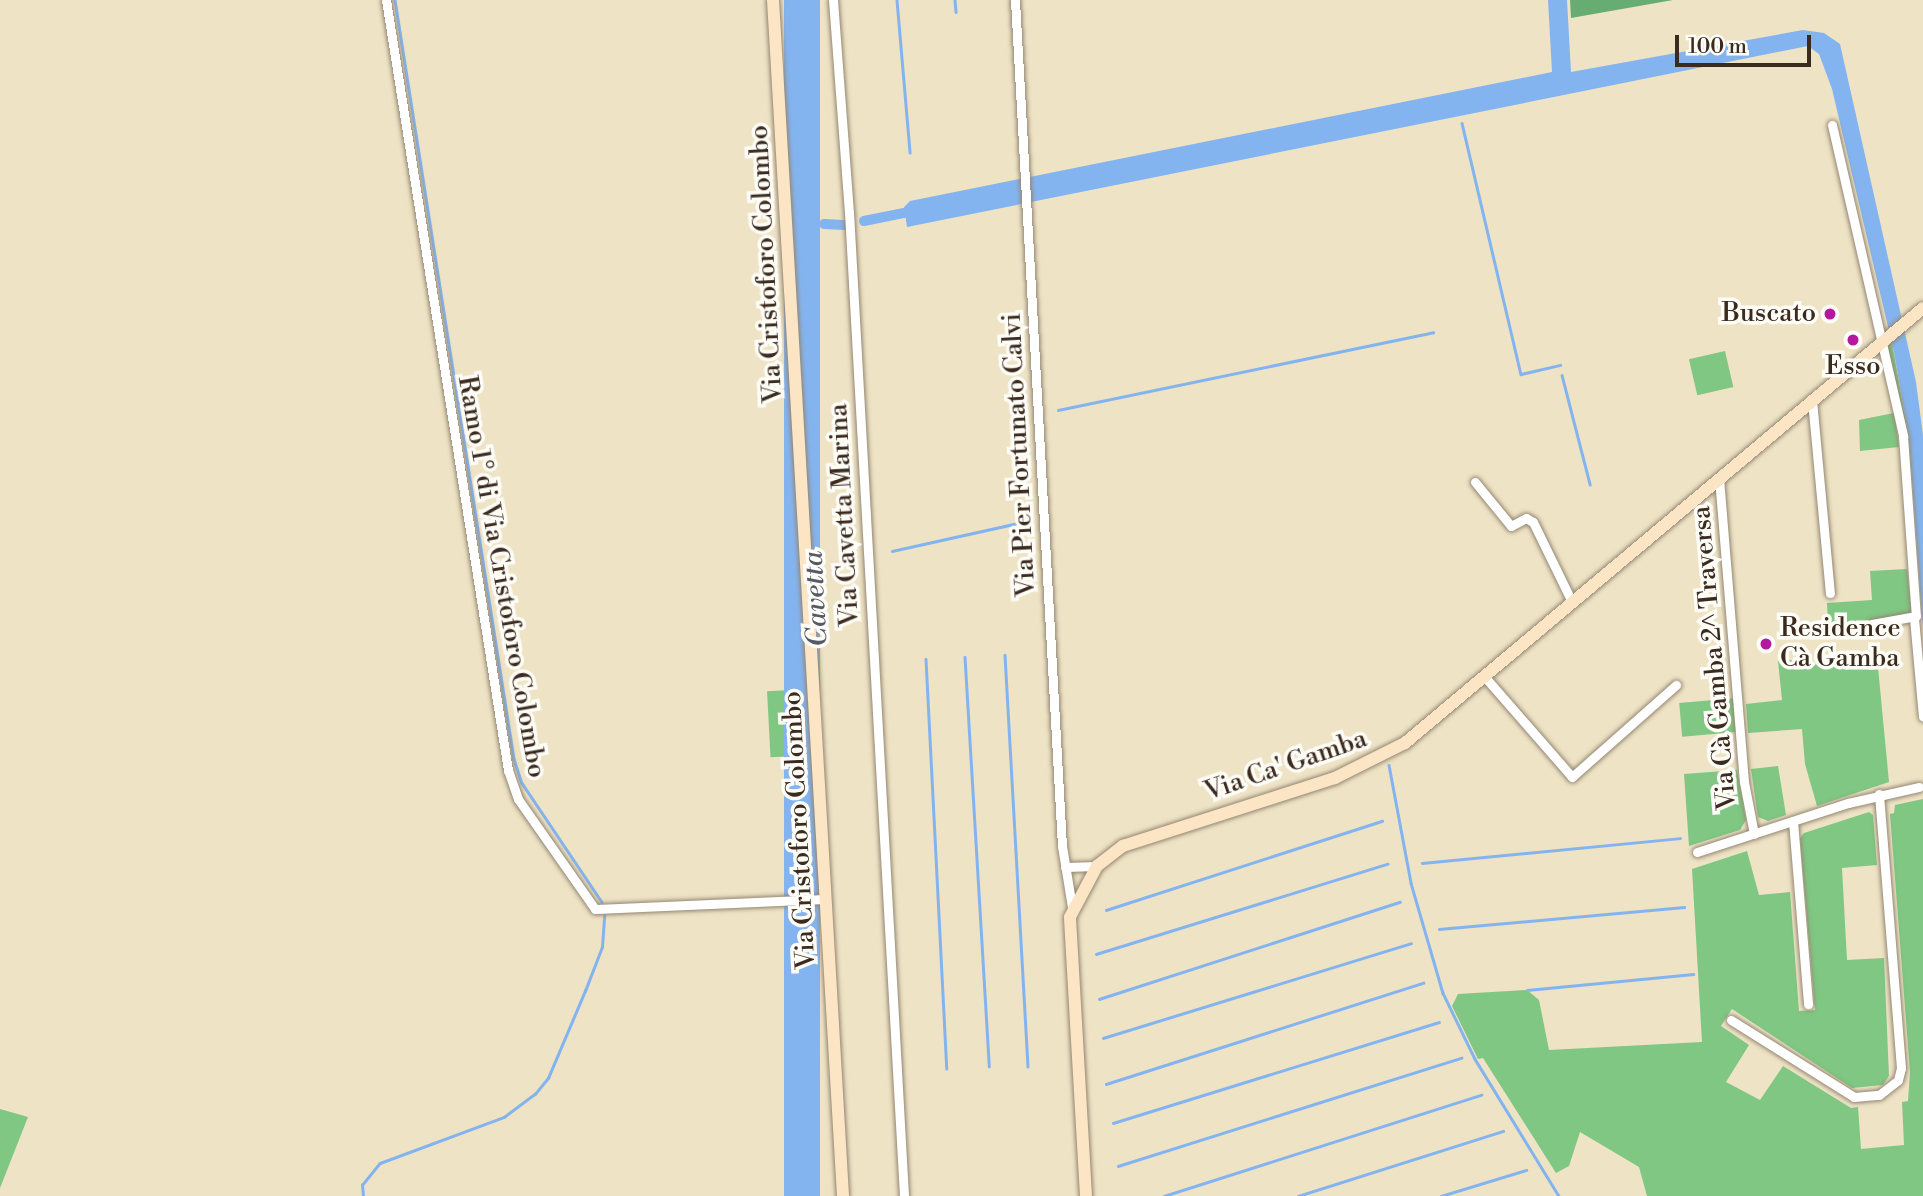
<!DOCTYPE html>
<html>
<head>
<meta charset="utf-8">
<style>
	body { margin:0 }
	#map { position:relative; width:1923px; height:1196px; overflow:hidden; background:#eee3c5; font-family:"Libre Bodoni",serif }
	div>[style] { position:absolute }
	.green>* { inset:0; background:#7fc783; transform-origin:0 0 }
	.forest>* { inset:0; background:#67ac71 }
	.water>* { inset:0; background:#84b4ef; transform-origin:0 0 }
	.stream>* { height:2.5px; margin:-1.25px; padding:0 1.25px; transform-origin:1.25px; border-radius:1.25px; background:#84b4ef }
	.canal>* { height:10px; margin:-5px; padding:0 5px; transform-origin:5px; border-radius:5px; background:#84b4ef }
	.roads { filter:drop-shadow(0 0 2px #948672) drop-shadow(0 0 2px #948672) }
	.street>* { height:9px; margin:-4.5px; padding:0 4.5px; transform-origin:4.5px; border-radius:4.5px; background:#fff }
	.secondary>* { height:12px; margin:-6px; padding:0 6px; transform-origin:6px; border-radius:6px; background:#fce5c4 }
	.dots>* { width:19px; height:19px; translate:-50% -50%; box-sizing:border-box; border:4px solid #fdfcf7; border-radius:50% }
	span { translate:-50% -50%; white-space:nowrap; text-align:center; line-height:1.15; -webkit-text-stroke:7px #fdfcf7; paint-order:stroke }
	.street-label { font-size:26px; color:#3b2a1e }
	.poi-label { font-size:26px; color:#3b2a1e }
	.right { translate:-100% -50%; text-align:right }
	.left { translate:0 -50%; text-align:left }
	.water-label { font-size:28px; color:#555a67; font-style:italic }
	.scale { position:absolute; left:1675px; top:35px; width:136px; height:32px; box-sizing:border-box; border:4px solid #3b2a1e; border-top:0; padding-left:9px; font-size:21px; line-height:24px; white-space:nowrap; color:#3b2a1e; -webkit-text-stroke:5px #fdfcf7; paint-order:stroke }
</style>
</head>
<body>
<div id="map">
	<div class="green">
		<div style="clip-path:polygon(1892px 342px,1909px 439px,1923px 678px,1906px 438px,1887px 347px)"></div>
		<div style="left:1725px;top:351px;width:37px;height:37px;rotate:77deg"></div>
		<div style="clip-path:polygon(1894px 413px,1899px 447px,1860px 451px,1859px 420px)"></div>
		<div style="clip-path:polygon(1907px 569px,1912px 616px,1828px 625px,1827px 603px,1872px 600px,1870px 571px)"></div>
		<div style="clip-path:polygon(1877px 657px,1889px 782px,1817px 806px,1805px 764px,1802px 729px,1748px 733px,1746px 704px,1782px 700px,1778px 661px,1795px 660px,1796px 667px)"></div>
		<div style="left:810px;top:689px;width:66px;height:43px;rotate:87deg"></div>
		<div style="left:1736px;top:698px;width:34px;height:57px;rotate:85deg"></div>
		<div style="clip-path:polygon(1778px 766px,1786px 815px,1768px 821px,1758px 817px,1751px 769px)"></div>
		<div style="clip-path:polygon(1737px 770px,1746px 820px,1740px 830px,1689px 846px,1684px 774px)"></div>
		<div style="clip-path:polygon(1923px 799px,1923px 1196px,1647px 1196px,1639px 1167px,1580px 1132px,1569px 1166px,1556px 1173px,1483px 1058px,1478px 1059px,1452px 1006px,1458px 994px,1527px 990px,1539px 1000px,1549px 1050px,1702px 1042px,1692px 869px,1747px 851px,1759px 895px,1790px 892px,1799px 1011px,1815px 1010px,1800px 838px,1804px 833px,1869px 812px,1873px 815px,1877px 865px,1842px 868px,1847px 960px,1884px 958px,1889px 1076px,1883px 1085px,1852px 1088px,1732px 1009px,1721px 1026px,1749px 1045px,1726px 1082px,1760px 1100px,1783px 1066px,1851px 1108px,1858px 1107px,1861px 1149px,1904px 1145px,1902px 1102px,1908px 1101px,1910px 1072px,1890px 814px,1894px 813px,1895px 805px)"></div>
		<div style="clip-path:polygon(0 1109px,28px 1117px,0 1188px)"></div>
	</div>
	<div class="forest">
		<div style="clip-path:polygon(1570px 0,1673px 0,1571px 18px)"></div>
	</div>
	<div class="water">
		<div style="left:784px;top:0;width:36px;height:1198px"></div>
		<div style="clip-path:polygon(1548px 0,1567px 0,1571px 72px,1803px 30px,1824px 33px,1840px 44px,1916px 382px,1923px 435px,1923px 630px,1909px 439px,1894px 352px,1832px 89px,1819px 54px,1808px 46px,907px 227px,904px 207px,910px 201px,1552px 72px)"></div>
	</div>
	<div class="stream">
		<div style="left:395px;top:0;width:768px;rotate:81.09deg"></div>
		<div style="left:514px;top:759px;width:25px;rotate:72deg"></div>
		<div style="left:522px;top:783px;width:143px;rotate:56.1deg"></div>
		<div style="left:897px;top:0;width:153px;rotate:85.1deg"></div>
		<div style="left:955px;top:0;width:12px;rotate:85deg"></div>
		<div style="left:1462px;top:123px;width:258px;rotate:76.8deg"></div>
		<div style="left:1521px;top:374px;width:40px;rotate:-13deg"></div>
		<div style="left:1562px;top:375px;width:113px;rotate:75.6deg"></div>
		<div style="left:1058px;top:410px;width:383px;rotate:-11.7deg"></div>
		<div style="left:892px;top:551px;width:134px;rotate:-12.5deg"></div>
		<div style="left:1005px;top:655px;width:412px;rotate:86.8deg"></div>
		<div style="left:965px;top:657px;width:410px;rotate:86.6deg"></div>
		<div style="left:926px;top:659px;width:410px;rotate:87.1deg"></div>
		<div style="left:1389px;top:765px;width:120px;rotate:79.4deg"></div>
		<div style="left:1411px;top:883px;width:115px;rotate:73.8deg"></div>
		<div style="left:1443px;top:993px;width:73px;rotate:64.1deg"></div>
		<div style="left:1475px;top:1059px;width:161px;rotate:58.5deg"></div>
		<div style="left:1422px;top:863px;width:259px;rotate:-5.5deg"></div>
		<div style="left:1106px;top:910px;width:290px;rotate:-17.9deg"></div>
		<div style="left:1439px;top:929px;width:246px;rotate:-5.1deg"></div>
		<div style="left:1096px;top:954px;width:305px;rotate:-17.2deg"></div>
		<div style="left:1527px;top:990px;width:167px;rotate:-5.5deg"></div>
		<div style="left:1099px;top:999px;width:316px;rotate:-17.9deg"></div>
		<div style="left:1103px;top:1038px;width:322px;rotate:-17.1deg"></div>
		<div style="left:1106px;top:1084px;width:333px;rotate:-17.7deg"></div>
		<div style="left:1113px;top:1123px;width:341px;rotate:-17.2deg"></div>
		<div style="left:1118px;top:1166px;width:360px;rotate:-17.5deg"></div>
		<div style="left:363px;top:1196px;width:11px;rotate:-95deg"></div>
		<div style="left:362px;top:1185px;width:28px;rotate:-51deg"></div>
		<div style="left:380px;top:1163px;width:132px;rotate:-20.4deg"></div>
		<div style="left:504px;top:1117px;width:39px;rotate:-37deg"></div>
		<div style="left:535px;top:1094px;width:21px;rotate:-51deg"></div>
		<div style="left:548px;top:1078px;width:95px;rotate:-67deg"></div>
		<div style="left:585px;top:991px;width:47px;rotate:-68.9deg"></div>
		<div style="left:602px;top:947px;width:31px;rotate:-86deg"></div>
		<div style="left:1164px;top:1196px;width:333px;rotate:-17.7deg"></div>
		<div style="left:1298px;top:1196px;width:215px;rotate:-17.6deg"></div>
		<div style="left:1441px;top:1196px;width:89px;rotate:-17deg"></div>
	</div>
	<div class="canal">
		<div style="left:864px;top:221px;width:55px;rotate:-11.5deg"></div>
		<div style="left:824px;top:224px;width:20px;rotate:3deg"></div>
	</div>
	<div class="roads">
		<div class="street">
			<div style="left:386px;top:0;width:780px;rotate:81deg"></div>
			<div style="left:508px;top:770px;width:31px;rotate:71deg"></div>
			<div style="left:518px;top:799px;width:134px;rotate:55deg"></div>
			<div style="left:595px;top:909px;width:231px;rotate:-2.5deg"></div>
			<div style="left:833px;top:0;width:213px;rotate:85.7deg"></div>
			<div style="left:849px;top:212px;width:986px;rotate:86.8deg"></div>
			<div style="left:1015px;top:0;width:847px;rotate:86.82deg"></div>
			<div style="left:1062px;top:846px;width:62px;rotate:80.7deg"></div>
			<div style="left:1832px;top:125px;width:319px;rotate:77.1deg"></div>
			<div style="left:1903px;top:436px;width:180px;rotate:85.9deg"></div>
			<div style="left:1916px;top:616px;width:45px;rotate:169.7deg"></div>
			<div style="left:1812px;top:400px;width:194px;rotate:84.7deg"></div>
			<div style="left:1719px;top:478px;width:305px;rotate:85.3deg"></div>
			<div style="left:1744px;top:782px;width:53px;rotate:79.1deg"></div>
			<div style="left:1475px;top:482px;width:57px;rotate:50.7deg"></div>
			<div style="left:1511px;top:526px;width:17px;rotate:-28deg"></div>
			<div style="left:1526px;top:518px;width:8px;rotate:30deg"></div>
			<div style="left:1533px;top:522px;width:89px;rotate:64deg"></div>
			<div style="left:1914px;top:618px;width:99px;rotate:84.8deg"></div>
			<div style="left:1484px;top:676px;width:134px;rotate:48.9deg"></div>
			<div style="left:1572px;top:777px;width:139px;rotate:-41.5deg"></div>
			<div style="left:1793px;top:821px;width:184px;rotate:85.3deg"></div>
			<div style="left:1697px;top:852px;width:159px;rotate:-18deg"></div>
			<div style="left:1848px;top:803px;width:73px;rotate:-12.7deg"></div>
			<div style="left:1065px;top:867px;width:32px;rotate:-2deg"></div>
			<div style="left:1731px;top:1020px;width:145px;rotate:32deg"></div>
			<div style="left:1854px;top:1097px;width:25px;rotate:-5deg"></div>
			<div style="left:1879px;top:1095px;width:24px;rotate:-38deg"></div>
			<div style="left:1898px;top:1080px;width:12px;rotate:-76deg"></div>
			<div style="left:1901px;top:1068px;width:275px;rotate:-94.6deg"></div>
		</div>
		<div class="secondary">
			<div style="left:773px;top:0;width:1198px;rotate:86.65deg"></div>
			<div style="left:1086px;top:1196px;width:279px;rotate:-93.3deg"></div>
			<div style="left:1070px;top:917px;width:58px;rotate:-62.1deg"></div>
			<div style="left:1097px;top:866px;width:33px;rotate:-38deg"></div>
			<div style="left:1123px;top:846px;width:223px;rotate:-17.8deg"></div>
			<div style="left:1335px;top:778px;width:78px;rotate:-26.6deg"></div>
			<div style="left:1405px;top:743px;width:676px;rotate:-40.02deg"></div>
		</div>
	</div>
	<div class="dots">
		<div style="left:1830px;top:314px;background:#b5179e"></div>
		<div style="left:1853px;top:340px;background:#b5179e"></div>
		<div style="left:1766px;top:644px;background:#b5179e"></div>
	</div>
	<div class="street-label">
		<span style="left:767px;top:264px;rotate:-93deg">Via Cristoforo Colombo</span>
		<span style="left:1020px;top:455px;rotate:-93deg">Via Pier Fortunato Calvi</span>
		<span style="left:845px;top:515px;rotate:-93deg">Via Cavetta Marina</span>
		<span style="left:501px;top:577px;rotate:80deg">Ramo 1° di Via Cristoforo Colombo</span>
		<span style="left:1715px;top:658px;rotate:-95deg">Via Cà Gamba 2^ Traversa</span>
		<span style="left:1286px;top:766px;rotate:-19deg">Via Ca' Gamba</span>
		<span style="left:800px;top:830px;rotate:-93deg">Via Cristoforo Colombo</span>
	</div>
	<div class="poi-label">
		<span class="right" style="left:1816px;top:314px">Buscato</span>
		<span style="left:1853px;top:367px">Esso</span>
		<span class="left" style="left:1780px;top:644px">Residence<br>Cà Gamba</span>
	</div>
	<div class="water-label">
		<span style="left:816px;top:599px;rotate:-93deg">Cavetta</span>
	</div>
	<div class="scale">100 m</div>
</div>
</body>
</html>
